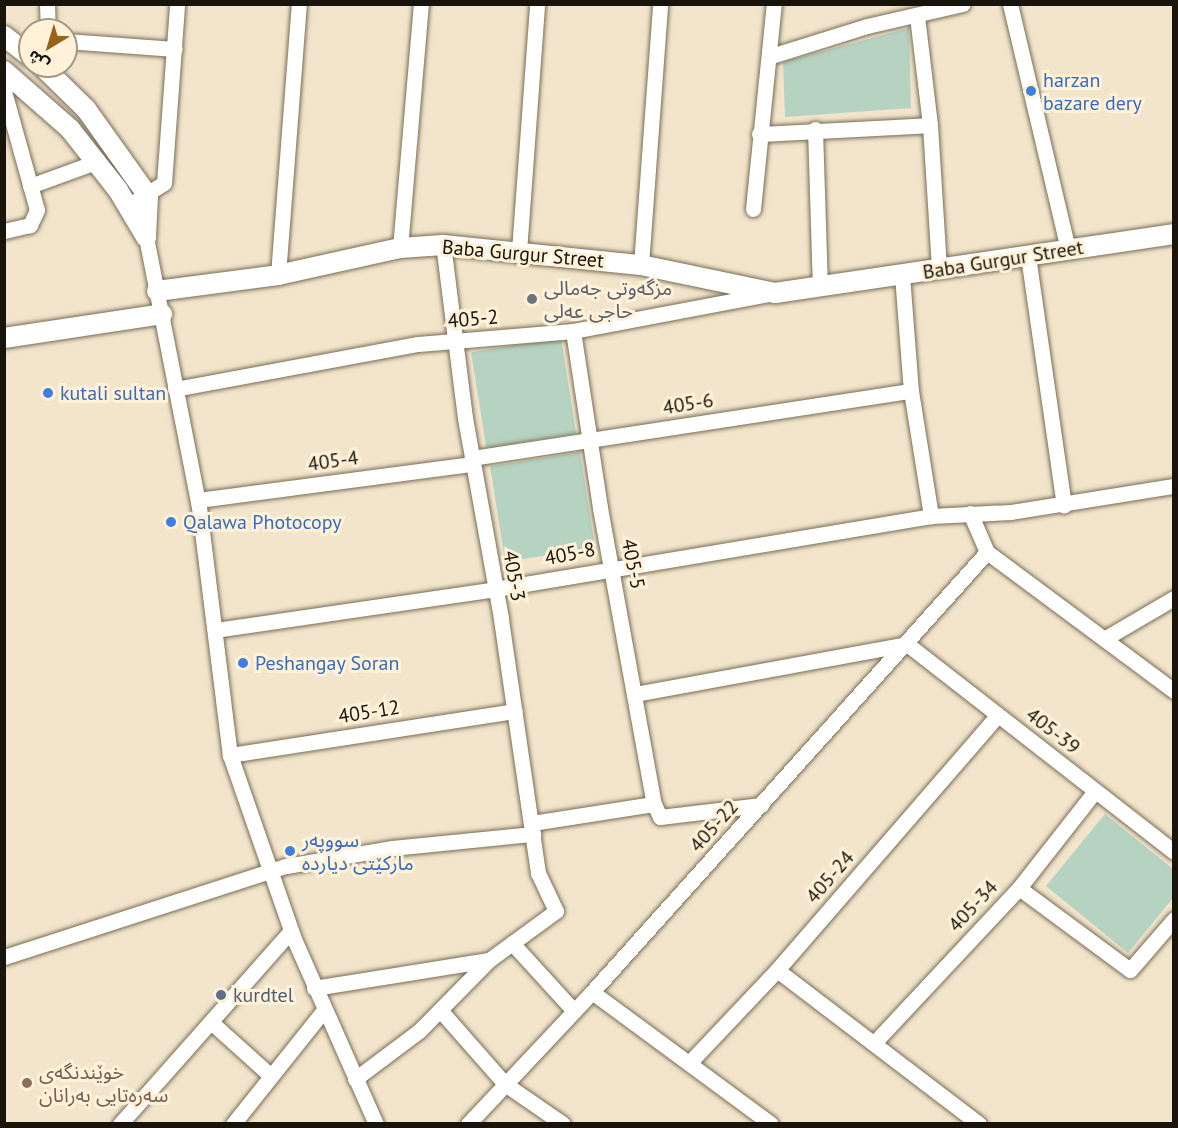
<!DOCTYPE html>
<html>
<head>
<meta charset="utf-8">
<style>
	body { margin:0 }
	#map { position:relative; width:1178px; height:1128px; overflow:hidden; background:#f2e5cb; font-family:"PT Sans","Noto Sans Arabic",sans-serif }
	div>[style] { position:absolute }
	.green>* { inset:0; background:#b6d2c0; transform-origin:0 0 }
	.roads { filter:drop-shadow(0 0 2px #786d56) drop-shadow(0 0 2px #786d56) }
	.minor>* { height:15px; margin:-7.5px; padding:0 7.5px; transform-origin:7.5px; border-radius:7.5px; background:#fff }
	.tertiary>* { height:20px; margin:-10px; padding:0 10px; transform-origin:10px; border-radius:10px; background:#fff }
	.dots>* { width:16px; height:16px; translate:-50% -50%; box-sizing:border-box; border:3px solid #fff2d8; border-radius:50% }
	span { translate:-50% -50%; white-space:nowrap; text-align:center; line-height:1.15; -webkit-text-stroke:6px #fff2d8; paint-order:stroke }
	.shop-label { font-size:20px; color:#366cbe }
	.left { translate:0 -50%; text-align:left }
	.street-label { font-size:20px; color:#19140b }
	.worship-label { font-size:20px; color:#5b616d }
	.service-label { font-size:20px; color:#4e5e75 }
	.education-label { font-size:20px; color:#785e54 }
	.frame { position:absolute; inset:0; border:6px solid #19140b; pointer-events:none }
	.north { position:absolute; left:18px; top:18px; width:60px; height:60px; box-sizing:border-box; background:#fff2d8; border:2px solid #a39986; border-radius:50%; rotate:218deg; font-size:16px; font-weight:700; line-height:24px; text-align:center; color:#19140b }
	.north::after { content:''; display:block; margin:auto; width:21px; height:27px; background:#986319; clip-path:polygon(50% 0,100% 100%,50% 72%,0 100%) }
</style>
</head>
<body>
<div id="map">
	<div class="green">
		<div style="clip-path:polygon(909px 28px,911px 108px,785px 117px,783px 62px)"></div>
		<div style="left:561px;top:338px;width:97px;height:91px;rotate:81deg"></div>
		<div style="left:580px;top:452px;width:97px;height:91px;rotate:81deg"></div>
		<div style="clip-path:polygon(1105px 814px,1173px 869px,1173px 898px,1128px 953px,1046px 886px)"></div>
	</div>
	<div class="roads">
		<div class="minor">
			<div style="left:47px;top:4px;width:26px;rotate:88deg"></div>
			<div style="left:1010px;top:4px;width:253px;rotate:76.7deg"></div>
			<div style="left:917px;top:16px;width:110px;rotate:83.2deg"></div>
			<div style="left:930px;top:125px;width:145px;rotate:86.4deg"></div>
			<div style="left:66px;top:41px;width:109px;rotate:4.2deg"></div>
			<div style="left:771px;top:56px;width:101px;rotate:-17.4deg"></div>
			<div style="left:867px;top:26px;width:98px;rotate:-13deg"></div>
			<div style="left:4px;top:91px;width:123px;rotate:74.5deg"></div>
			<div style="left:37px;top:210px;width:17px;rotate:115deg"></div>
			<div style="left:30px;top:225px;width:27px;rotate:167deg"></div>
			<div style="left:815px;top:129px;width:157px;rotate:88.2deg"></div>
			<div style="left:759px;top:134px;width:171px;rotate:-3deg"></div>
			<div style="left:30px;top:186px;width:70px;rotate:-20deg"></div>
			<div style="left:129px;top:205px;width:41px;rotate:-32.2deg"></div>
			<div style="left:164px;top:183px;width:179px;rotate:-85.8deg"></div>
			<div style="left:753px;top:209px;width:206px;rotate:-84.2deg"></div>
			<div style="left:146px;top:237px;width:275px;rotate:78.9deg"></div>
			<div style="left:199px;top:507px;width:250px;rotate:82.9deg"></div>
			<div style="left:230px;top:755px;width:195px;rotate:70.8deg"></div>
			<div style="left:294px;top:939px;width:202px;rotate:66.1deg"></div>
			<div style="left:400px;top:248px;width:245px;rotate:-85.1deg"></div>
			<div style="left:519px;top:251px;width:248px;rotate:-85.8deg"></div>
			<div style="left:1028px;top:256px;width:252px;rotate:81.8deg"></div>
			<div style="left:641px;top:265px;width:262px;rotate:-85.8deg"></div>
			<div style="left:278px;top:275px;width:272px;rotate:-85.6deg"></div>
			<div style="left:902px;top:275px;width:116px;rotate:85.6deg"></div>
			<div style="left:911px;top:391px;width:127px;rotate:80.9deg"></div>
			<div style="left:573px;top:331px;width:179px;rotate:81.3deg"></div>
			<div style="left:600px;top:508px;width:301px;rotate:79.7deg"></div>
			<div style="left:175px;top:389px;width:247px;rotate:-10.5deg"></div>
			<div style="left:418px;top:344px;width:156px;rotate:-4.8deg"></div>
			<div style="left:573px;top:331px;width:199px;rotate:-10.7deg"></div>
			<div style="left:472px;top:458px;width:444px;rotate:-8.7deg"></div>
			<div style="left:198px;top:500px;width:277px;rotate:-7.5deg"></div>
			<div style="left:970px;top:513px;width:43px;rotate:66.4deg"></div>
			<div style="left:987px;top:552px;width:233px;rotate:36.6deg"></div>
			<div style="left:215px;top:630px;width:283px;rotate:-8.3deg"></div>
			<div style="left:495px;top:589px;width:442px;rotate:-9.5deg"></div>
			<div style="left:931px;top:516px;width:80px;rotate:-2.9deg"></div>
			<div style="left:1011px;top:512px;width:165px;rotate:-9.1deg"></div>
			<div style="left:1104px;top:639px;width:81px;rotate:-30.4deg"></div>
			<div style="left:635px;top:694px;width:277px;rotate:-10.4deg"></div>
			<div style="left:907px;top:644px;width:338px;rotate:37.9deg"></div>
			<div style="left:230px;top:755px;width:288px;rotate:-8.8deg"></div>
			<div style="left:532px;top:823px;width:123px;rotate:-8.9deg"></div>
			<div style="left:654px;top:804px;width:14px;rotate:65deg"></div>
			<div style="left:660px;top:817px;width:102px;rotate:-6.8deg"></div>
			<div style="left:1019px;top:888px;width:138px;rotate:36.5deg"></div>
			<div style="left:1130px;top:970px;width:67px;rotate:-49.2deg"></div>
			<div style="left:512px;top:943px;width:92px;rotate:47.6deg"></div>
			<div style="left:4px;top:957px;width:296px;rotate:-17.9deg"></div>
			<div style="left:286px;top:866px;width:108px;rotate:-9.6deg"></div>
			<div style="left:392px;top:848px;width:142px;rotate:-5.7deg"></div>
			<div style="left:777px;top:970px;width:254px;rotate:37.3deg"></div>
			<div style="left:314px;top:988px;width:177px;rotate:-9.1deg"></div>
			<div style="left:592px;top:992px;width:222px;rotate:36.4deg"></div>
			<div style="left:440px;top:1010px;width:98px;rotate:48.7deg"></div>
			<div style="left:505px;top:1084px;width:70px;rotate:34.6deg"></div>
			<div style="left:211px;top:1022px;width:81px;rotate:42deg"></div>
			<div style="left:874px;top:1043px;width:212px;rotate:-46.9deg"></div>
			<div style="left:1019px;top:888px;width:123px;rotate:-51.9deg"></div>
			<div style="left:690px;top:1062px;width:127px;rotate:-46.6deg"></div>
			<div style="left:777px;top:970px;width:337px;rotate:-49.1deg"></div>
			<div style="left:355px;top:1079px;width:80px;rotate:-36.9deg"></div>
			<div style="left:419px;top:1031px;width:100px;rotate:-45.4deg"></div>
			<div style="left:489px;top:960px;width:83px;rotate:-36.2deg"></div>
			<div style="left:556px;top:911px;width:42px;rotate:-115.3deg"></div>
			<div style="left:538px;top:873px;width:258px;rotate:-98.3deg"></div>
			<div style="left:501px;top:618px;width:203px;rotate:-100.2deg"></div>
			<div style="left:465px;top:418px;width:174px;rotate:-97.2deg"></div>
			<div style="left:120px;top:1124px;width:258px;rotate:-48.5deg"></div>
			<div style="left:233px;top:1124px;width:146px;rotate:-51.4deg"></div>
			<div style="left:468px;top:1124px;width:181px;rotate:-46.8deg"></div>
			<div style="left:592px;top:992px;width:591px;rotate:-48.08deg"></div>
		</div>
		<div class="tertiary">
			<div style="left:4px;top:36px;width:33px;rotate:38deg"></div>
			<div style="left:42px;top:66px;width:62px;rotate:44.3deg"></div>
			<div style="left:86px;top:109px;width:107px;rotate:54.5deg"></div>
			<div style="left:148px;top:196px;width:41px;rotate:92.8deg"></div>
			<div style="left:4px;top:71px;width:88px;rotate:41.3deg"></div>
			<div style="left:70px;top:129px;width:78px;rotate:51.8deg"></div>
			<div style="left:118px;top:190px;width:55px;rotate:59.2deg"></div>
			<div style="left:157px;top:291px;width:122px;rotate:-7.5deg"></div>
			<div style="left:278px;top:275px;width:125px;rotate:-12.5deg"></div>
			<div style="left:400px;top:248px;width:43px;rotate:-4deg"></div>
			<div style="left:443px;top:245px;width:199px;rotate:5.8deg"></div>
			<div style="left:641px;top:265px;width:137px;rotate:11.8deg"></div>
			<div style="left:775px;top:293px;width:403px;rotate:-8.4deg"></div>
			<div style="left:4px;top:338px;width:160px;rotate:-8.6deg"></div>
		</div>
	</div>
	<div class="dots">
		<div style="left:1031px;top:91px;background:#3f7fe0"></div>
		<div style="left:532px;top:299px;background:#6b7280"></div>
		<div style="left:48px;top:393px;background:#3f7fe0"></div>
		<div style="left:171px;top:522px;background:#3f7fe0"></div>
		<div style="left:243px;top:663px;background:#3f7fe0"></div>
		<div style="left:290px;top:851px;background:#3f7fe0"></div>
		<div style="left:221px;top:995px;background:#5c6f8a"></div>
		<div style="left:27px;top:1083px;background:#8d6e63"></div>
	</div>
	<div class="shop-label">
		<span class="left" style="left:1043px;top:92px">harzan<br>bazare dery</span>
		<span class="left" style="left:60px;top:393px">kutali sultan</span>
		<span class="left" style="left:183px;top:522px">Qalawa Photocopy</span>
		<span class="left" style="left:255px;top:663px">Peshangay Soran</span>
		<span class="left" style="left:302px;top:852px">سووپەر<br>مارکێتی دیاردە</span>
	</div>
	<div class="street-label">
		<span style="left:523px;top:254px;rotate:5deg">Baba Gurgur Street</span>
		<span style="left:1003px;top:260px;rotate:-9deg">Baba Gurgur Street</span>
		<span style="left:473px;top:319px;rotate:-5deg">405-2</span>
		<span style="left:688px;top:404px;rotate:-9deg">405-6</span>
		<span style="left:333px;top:461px;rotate:-8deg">405-4</span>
		<span style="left:570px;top:554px;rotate:-11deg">405-8</span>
		<span style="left:633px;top:564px;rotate:79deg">405-5</span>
		<span style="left:514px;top:576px;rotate:80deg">405-3</span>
		<span style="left:369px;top:712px;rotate:-9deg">405-12</span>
		<span style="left:1053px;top:731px;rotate:38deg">405-39</span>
		<span style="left:714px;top:826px;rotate:-48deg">405-22</span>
		<span style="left:830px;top:877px;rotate:-49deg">405-24</span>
		<span style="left:973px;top:906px;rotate:-47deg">405-34</span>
	</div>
	<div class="worship-label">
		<span class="left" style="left:544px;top:300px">مزگەوتی جەمالی<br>حاجی عەلی</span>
	</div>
	<div class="service-label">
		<span class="left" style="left:233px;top:995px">kurdtel</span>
	</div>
	<div class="education-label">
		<span class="left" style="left:39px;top:1084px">خوێندنگەی<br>سەرەتایی بەرانان</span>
	</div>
	<div class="frame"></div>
	<div class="north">ش</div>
</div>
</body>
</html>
